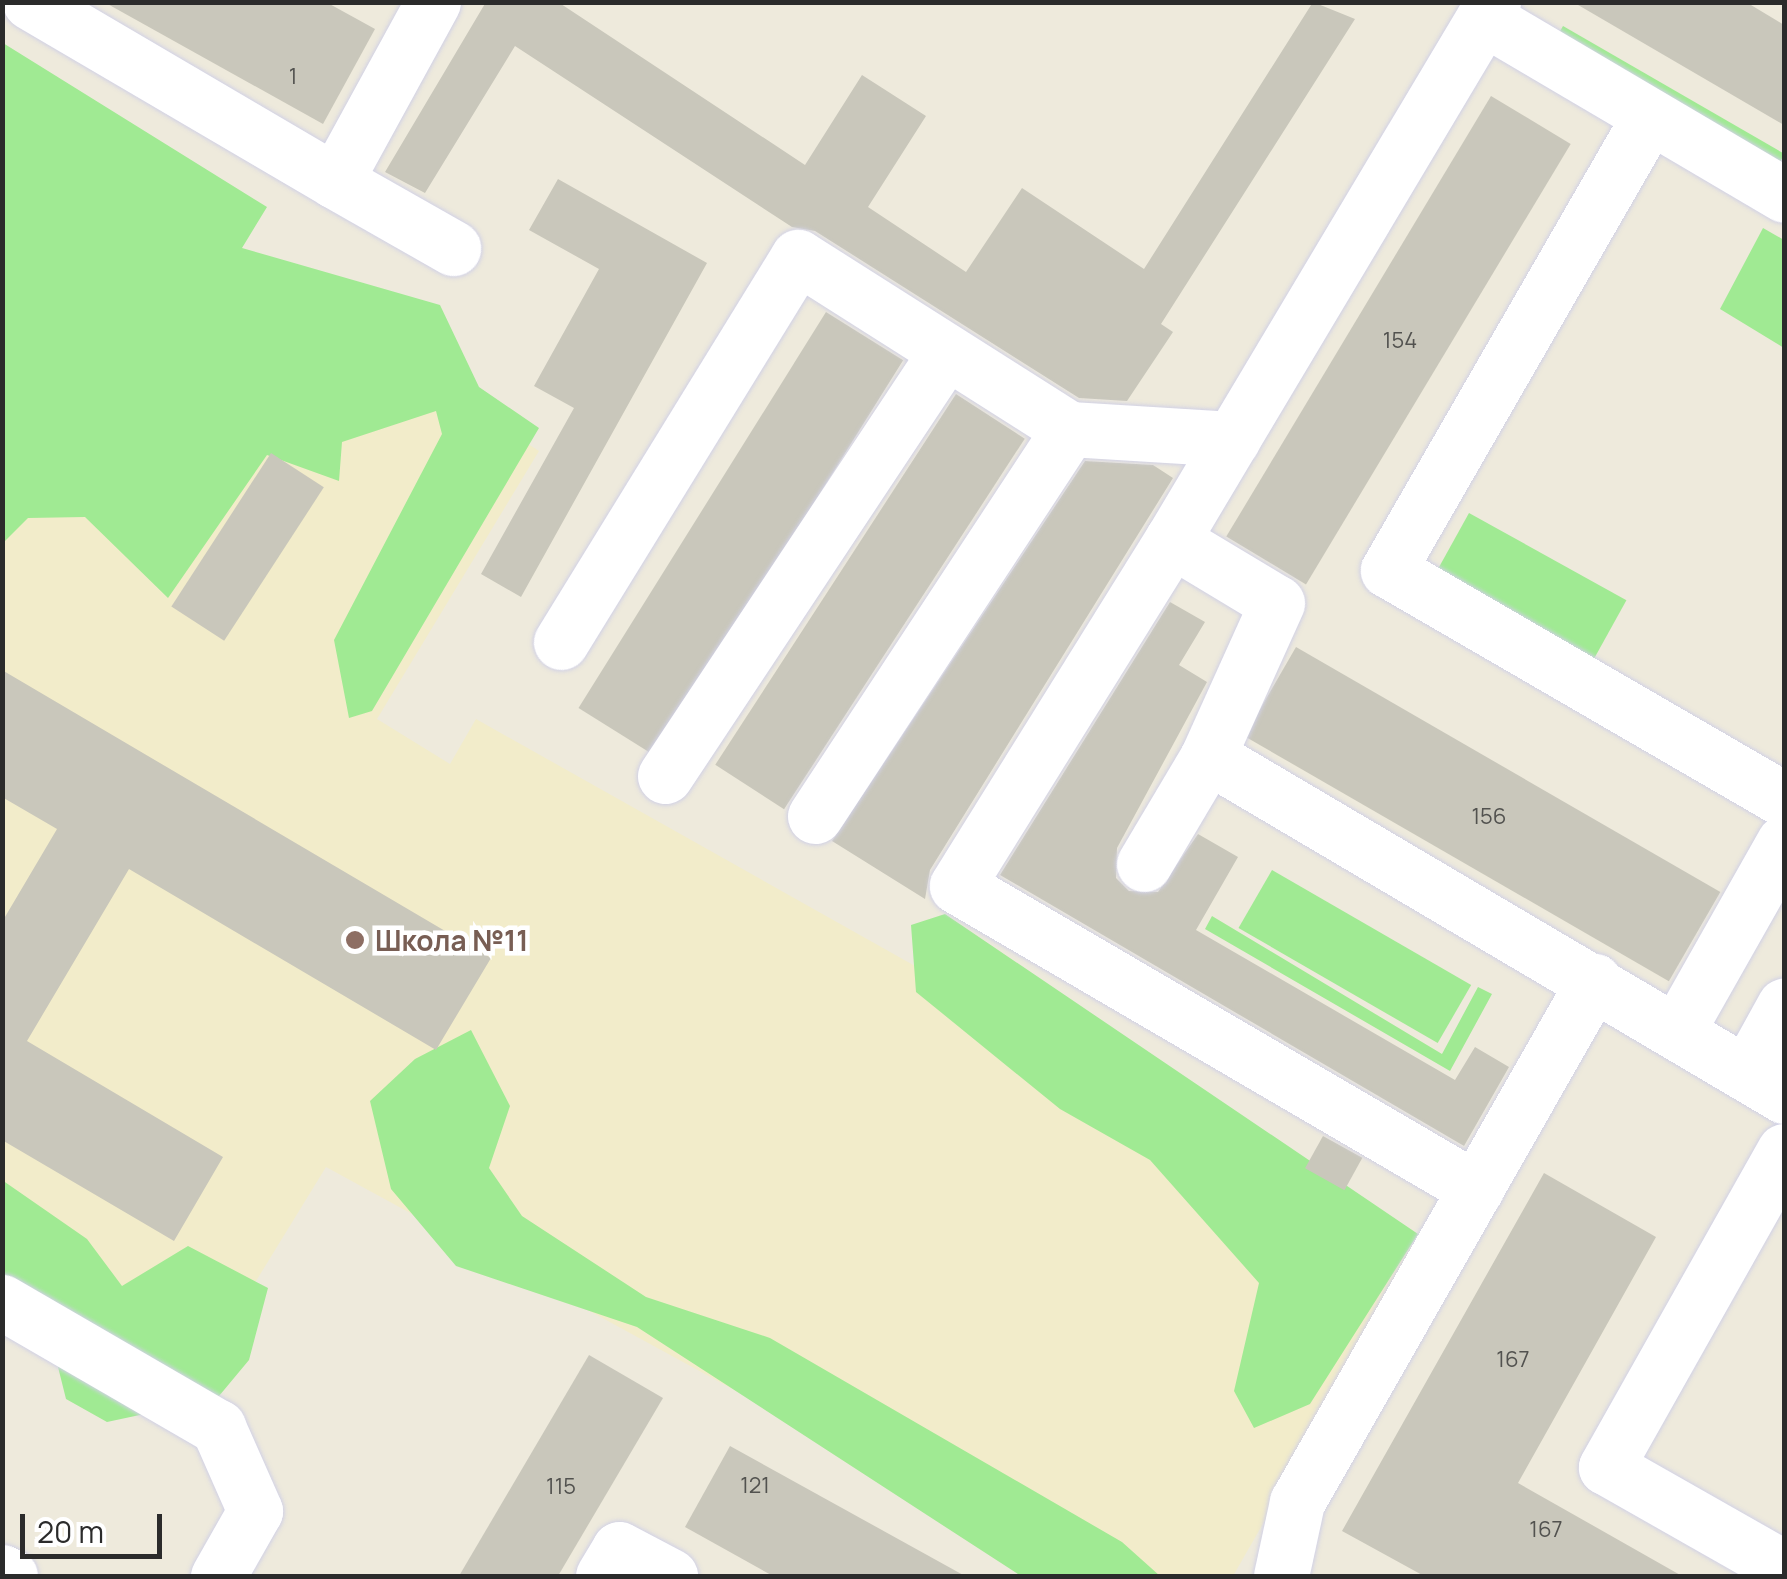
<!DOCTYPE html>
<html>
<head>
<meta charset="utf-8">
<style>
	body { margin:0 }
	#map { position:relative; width:1787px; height:1579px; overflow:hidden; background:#eeeadc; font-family:Manrope,sans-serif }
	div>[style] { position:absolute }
	.education>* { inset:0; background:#f2ecca }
	.green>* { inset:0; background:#a0ea93; transform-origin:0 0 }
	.building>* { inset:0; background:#c9c7bb; transform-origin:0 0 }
	.roads { filter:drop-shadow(0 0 2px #d1d1e5) drop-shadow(0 0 2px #d1d1e5) }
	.minor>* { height:55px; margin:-27.5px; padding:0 27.5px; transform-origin:27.5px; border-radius:27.5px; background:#fff }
	.dots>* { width:28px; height:28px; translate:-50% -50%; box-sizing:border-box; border:5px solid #fff; border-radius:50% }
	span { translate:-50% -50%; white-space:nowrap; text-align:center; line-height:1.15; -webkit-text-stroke:9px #fff; paint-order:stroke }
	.number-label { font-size:22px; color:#52524f }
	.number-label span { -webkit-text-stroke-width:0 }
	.education-label { font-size:28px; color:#785e54; font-weight:700 }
	.left { translate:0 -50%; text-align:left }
	.frame { position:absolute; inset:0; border:5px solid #2b2b2b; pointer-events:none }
	.scale { position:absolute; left:20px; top:1514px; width:142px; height:45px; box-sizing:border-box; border:5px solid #2b2b2b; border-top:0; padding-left:12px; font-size:30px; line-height:35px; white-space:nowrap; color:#2b2b2b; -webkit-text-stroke:8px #fff; paint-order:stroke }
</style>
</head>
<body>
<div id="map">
	<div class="education">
		<div style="clip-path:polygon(247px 266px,539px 451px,377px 719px,450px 764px,476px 719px,1420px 1250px,1233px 1576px,1075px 1576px,326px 1167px,218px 1343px,3px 1218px,3px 520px)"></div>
	</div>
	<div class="green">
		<div style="left:1563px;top:26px;width:256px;height:17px;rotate:30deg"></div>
		<div style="clip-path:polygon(3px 43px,267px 207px,242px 248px,440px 305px,479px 387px,539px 428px,372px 711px,349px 718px,334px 640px,442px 434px,436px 411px,342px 442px,339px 481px,267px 455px,168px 598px,85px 517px,28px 518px,3px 543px)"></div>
		<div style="clip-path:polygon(1763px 228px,1784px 240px,1784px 348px,1720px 309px)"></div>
		<div style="left:1469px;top:513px;width:180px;height:80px;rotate:29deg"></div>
		<div style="left:1272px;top:870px;width:230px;height:67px;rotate:30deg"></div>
		<div style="clip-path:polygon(945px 914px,1418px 1234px,1310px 1404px,1254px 1428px,1234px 1391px,1259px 1283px,1150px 1160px,1060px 1109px,916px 992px,911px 925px)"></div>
		<div style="clip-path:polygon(1212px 916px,1442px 1054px,1478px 987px,1492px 994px,1450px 1071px,1205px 929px)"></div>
		<div style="clip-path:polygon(471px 1030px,510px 1106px,489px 1168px,522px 1216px,646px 1297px,770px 1338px,1122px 1542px,1160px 1576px,1021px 1576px,637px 1327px,456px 1266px,391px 1189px,370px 1101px,415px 1059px)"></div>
		<div style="clip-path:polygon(2px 1180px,87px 1239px,122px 1286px,188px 1246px,268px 1288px,249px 1360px,184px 1438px,149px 1413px,107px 1422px,66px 1399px,55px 1355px,3px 1316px)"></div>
	</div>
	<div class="building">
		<div style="clip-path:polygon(104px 2px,326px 2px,375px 29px,323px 124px)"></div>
		<div style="clip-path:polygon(486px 2px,558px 2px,805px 165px,862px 75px,926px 116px,868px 207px,966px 272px,1022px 188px,1144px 269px,1313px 2px,1355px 19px,1161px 324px,1173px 332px,1127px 401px,1079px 398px,815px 231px,792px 227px,515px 46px,425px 193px,385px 172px)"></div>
		<div style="clip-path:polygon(1573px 2px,1746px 2px,1784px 25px,1784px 125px)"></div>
		<div style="left:1491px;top:96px;width:93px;height:514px;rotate:31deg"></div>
		<div style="clip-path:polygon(558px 179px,707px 263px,521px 597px,481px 574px,574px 408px,534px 386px,599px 269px,529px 230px)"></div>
		<div style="left:826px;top:312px;width:91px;height:467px;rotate:32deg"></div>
		<div style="left:956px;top:394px;width:82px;height:442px;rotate:33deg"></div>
		<div style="left:271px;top:453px;width:63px;height:183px;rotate:33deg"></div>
		<div style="clip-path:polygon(1085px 461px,1153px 465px,1173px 478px,930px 870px,925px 899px,832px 841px)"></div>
		<div style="clip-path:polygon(1170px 602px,1205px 622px,1179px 665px,1207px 682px,1117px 848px,1116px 878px,1129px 891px,1158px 892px,1198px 834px,1238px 857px,1196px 930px,1455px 1080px,1475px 1047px,1509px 1067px,1464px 1146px,1000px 875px)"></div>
		<div style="left:1296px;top:647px;width:490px;height:103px;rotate:30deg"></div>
		<div style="clip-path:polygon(2px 670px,491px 958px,436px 1050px,129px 869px,27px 1041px,223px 1157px,174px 1241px,2px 1140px,2px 922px,57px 829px,2px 797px)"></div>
		<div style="left:1323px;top:1136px;width:45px;height:37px;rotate:29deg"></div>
		<div style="clip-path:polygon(1544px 1173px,1656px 1237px,1518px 1483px,1682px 1576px,1424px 1576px,1342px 1531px)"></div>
		<div style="clip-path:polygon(589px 1355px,663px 1398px,558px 1576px,459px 1576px)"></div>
		<div style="clip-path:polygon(730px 1446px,965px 1576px,773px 1576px,685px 1527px)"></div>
	</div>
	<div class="roads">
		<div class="minor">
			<div style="left:30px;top:2px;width:354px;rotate:30.4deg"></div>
			<div style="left:335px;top:181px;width:204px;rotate:-61.3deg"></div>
			<div style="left:1493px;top:2px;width:626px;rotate:120.82deg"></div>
			<div style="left:1172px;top:540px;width:122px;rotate:31deg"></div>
			<div style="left:1277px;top:603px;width:168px;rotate:114.3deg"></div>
			<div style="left:1208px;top:756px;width:669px;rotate:30.55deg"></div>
			<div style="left:1484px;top:18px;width:348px;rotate:30.5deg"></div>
			<div style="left:1649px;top:117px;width:523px;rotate:119.95deg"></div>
			<div style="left:1388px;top:570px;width:458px;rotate:30.1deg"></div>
			<div style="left:335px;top:181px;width:136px;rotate:29.6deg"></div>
			<div style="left:1172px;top:540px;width:407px;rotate:121.9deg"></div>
			<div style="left:957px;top:886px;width:601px;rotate:30.28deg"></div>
			<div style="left:561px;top:642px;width:452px;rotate:-58.4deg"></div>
			<div style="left:798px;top:257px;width:321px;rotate:32.4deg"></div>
			<div style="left:1069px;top:429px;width:164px;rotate:3.5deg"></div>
			<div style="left:665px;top:776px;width:509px;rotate:-56.47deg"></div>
			<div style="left:815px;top:816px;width:463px;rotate:-56.7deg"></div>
			<div style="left:1144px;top:864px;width:126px;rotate:-59.3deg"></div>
			<div style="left:1677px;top:1031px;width:217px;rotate:-60.5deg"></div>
			<div style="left:1747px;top:1073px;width:77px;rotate:-61.1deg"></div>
			<div style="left:1784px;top:1151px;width:363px;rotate:119.4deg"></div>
			<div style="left:1606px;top:1467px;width:205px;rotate:29.6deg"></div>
			<div style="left:2px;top:1302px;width:250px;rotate:30.1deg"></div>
			<div style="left:218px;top:1427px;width:92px;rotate:66.2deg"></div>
			<div style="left:255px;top:1511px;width:75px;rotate:119.6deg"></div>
			<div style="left:2px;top:1572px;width:9px;rotate:27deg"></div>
			<div style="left:603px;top:1576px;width:31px;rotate:-59deg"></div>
			<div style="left:619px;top:1549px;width:58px;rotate:27.9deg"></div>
			<div style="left:1281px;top:1576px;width:76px;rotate:-77.8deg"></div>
			<div style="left:1297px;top:1502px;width:600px;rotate:-60.31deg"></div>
		</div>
	</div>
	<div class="dots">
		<div style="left:355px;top:940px;background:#8d6e63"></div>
	</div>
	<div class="number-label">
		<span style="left:293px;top:77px">1</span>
		<span style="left:1400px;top:341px">154</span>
		<span style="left:1489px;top:817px">156</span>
		<span style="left:1513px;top:1360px">167</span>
		<span style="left:755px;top:1486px">121</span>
		<span style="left:561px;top:1487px">115</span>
		<span style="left:1546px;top:1530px">167</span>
	</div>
	<div class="education-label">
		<span class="left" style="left:375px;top:940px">Школа №11</span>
	</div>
	<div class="frame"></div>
	<div class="scale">20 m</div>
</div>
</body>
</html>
